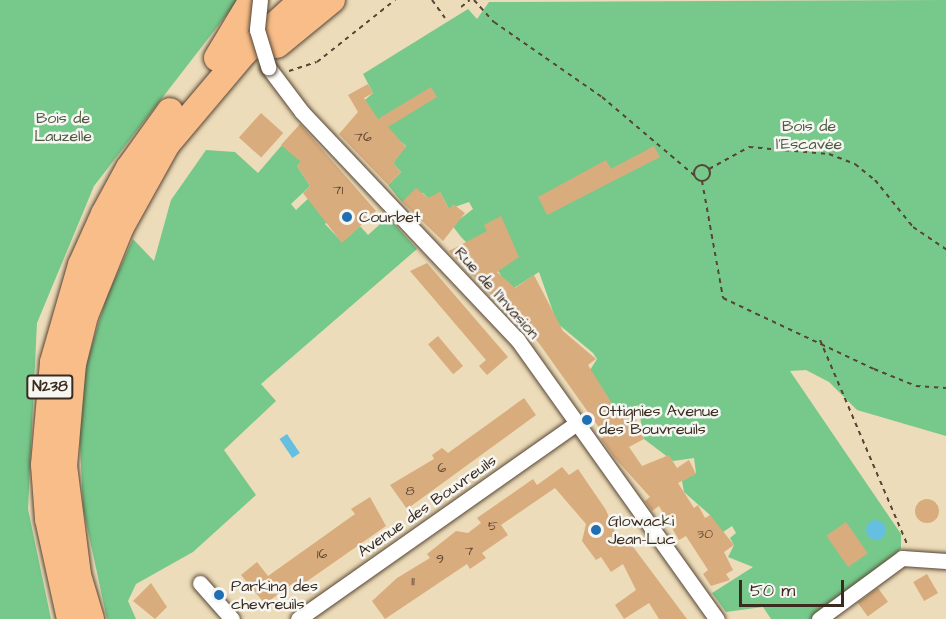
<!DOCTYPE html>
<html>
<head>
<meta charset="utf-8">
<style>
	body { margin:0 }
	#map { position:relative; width:946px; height:619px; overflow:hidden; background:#eddcb9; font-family:"Architects Daughter",sans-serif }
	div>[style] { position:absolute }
	.green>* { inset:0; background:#76c98b }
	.water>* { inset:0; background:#64bfe1; transform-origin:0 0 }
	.round { border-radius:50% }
	.building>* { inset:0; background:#d9ac7d; transform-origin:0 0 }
	.path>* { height:2px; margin-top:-1px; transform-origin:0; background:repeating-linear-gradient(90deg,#564535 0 4.5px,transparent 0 9px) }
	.path>.ring { margin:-1px; padding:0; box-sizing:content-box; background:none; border:2px solid #564535; border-radius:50% }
	.roads { filter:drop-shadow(0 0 2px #564535) drop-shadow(0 0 2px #564535) }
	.minor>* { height:15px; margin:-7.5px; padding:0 7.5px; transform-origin:7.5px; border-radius:7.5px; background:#fff }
	.trunk>* { height:26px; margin:-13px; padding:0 13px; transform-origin:13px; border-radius:13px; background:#f8bd88 }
	.bridges { filter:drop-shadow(0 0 2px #564535) drop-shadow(0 0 2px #564535) }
	.minor-bridge>* { height:15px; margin:-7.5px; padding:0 7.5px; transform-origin:7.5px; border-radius:7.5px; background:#fff }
	.dots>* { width:16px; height:16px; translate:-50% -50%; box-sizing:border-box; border:3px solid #f6f6f2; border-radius:50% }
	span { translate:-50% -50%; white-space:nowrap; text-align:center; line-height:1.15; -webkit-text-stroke:5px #f6f6f2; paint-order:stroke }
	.number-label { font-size:14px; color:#624a36 }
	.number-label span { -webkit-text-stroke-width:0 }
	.shield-label span { padding:2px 4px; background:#f6f6f2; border:2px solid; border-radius:4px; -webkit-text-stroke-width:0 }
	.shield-label { font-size:15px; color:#3b2a1e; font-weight:700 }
	.park-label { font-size:16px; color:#4d5a3f }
	.poi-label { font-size:16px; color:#3b2a1e }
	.left { translate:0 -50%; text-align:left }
	.street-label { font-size:16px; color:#3b2a1e }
	.scale { position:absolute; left:739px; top:580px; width:105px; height:27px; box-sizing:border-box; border:3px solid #3b2a1e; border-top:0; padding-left:8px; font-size:18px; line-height:21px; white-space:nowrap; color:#3b2a1e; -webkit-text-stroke:4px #f6f6f2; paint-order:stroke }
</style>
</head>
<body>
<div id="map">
	<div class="green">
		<div style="clip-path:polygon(0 0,238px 0,94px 186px,37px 323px,28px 509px,51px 619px,0 619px)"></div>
		<div style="clip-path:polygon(946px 0,946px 436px,857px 410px,829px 382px,806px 370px,790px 371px,901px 534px,901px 549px,811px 619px,771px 619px,763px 607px,726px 612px,712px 593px,753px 567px,728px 557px,734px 545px,730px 538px,736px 533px,732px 526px,714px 538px,710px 515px,684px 492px,682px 481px,696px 473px,694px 458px,673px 461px,644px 439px,638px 405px,627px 410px,613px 406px,590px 370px,597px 359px,593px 353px,557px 323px,539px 272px,511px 290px,498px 271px,509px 262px,477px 253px,461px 237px,452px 225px,473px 209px,469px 202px,449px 209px,440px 192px,430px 200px,423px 193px,402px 202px,388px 185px,401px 172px,393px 163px,406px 146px,400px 141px,394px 146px,378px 120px,358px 106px,373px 93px,363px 74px,468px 9px,477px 19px,489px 2px)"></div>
		<div style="clip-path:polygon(282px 145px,303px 160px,297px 166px,310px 186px,291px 204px,296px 210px,313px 194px,328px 221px,325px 224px,342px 242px,360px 226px,368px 235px,388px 217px,417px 249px,261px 384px,276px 401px,224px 450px,256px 495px,193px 552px,136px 584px,128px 601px,136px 619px,107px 619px,83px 508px,79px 423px,87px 361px,107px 296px,133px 239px,154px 261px,171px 200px,206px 150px,235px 152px,258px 173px)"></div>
	</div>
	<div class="water">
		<div style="left:287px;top:434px;width:23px;height:9px;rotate:56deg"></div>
		<div class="round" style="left:866px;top:520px;width:20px;height:20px"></div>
	</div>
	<div class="building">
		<div style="clip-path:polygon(368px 84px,373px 93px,364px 98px,378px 119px,431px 87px,437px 97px,388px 127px,406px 147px,393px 163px,401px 172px,388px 185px,339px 134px,358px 112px,348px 95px)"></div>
		<div style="left:261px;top:113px;width:30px;height:33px;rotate:42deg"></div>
		<div style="clip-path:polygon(300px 124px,376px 211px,342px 243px,303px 193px,310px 186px,297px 166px,301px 162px,281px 145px)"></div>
		<div style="clip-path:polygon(654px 146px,660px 157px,547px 215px,538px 197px,606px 160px,611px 169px)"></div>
		<div style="clip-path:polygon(416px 188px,428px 198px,440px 192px,449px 209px,453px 204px,465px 213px,443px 241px,402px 202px)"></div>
		<div style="clip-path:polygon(501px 216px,519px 257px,497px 272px,515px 288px,534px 275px,563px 331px,596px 359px,588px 365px,618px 413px,631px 408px,644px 439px,629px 447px,642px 466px,669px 455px,677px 468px,689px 460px,696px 474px,678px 483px,694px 508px,698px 505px,705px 518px,710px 515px,734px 545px,724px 552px,733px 570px,726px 574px,730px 580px,711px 586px,703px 574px,708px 570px,686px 536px,679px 540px,659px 506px,652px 511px,645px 501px,650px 497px,614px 457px,601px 439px,605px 436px,541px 346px,515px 313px,506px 310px,449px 251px,487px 231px,484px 225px)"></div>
		<div style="clip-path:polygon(427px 263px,508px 357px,487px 375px,479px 366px,486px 360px,410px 271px)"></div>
		<div style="left:438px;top:336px;width:39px;height:13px;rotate:50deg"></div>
		<div style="clip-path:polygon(524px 398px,536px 415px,407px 509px,390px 485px,434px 459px,432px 455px,442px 448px,448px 453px)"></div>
		<div style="clip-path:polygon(562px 467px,569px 475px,578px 469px,606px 510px,620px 545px,628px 540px,687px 619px,659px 619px,649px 603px,624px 619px,615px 605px,636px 590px,623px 564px,611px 572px,601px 557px,596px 560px,582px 541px,586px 524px,555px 488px,501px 525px,508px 535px,482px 553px,486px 558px,470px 569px,467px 564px,385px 619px,372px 601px,397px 578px,430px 558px,427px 554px,456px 531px,468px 533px,481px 523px,477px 518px,533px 479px,537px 485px)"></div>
		<div style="clip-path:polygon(370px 497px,386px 526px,296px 589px,292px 584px,265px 604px,241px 575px,257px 562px,268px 576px,355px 514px,351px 509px)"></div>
		<div class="round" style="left:915px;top:499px;width:24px;height:24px"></div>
		<div style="left:846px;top:522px;width:38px;height:24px;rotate:55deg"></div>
		<div style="left:927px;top:574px;width:22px;height:16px;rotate:60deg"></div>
		<div style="clip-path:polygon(151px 583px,167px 607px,155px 619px,133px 601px)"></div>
		<div style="left:878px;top:588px;width:17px;height:25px;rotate:54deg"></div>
	</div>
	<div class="path">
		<div style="left:432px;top:0;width:22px;rotate:54deg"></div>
		<div style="left:474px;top:0;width:30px;rotate:48deg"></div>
		<div style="left:494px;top:22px;width:131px;rotate:34.8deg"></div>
		<div style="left:602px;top:97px;width:122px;rotate:40.3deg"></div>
		<div style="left:461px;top:7px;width:11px;rotate:-38deg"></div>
		<div style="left:289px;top:71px;width:29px;rotate:-18deg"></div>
		<div style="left:317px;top:62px;width:100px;rotate:-38.5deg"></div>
		<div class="ring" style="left:694px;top:165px;width:14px;height:14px"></div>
		<div style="left:709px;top:169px;width:46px;rotate:-28.8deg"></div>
		<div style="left:749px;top:147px;width:80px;rotate:5deg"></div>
		<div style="left:829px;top:154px;width:28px;rotate:21deg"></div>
		<div style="left:855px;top:164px;width:26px;rotate:39deg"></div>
		<div style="left:875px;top:180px;width:60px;rotate:51deg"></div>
		<div style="left:913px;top:227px;width:40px;rotate:34deg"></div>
		<div style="left:702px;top:181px;width:119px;rotate:79.8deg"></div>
		<div style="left:723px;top:298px;width:167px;rotate:25.2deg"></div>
		<div style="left:874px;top:369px;width:45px;rotate:22deg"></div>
		<div style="left:916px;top:386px;width:30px;rotate:4deg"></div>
		<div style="left:820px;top:340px;width:222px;rotate:66.9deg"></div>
	</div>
	<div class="roads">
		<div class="minor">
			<div style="left:268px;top:67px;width:56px;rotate:52.9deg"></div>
			<div style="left:302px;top:112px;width:313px;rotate:46.6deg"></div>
			<div style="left:517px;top:339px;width:344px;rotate:54.5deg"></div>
			<div style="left:200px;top:583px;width:48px;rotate:48.4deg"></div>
			<div style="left:298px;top:619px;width:341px;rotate:-35.1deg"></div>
			<div style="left:819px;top:619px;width:103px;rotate:-36.3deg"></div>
			<div style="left:902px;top:558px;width:44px;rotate:3.9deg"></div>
		</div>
		<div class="trunk">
			<div style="left:277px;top:45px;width:71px;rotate:-39.3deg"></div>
			<div style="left:217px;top:58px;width:68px;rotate:-58.9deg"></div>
			<div style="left:70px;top:619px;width:102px;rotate:-102.4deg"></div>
			<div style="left:48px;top:519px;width:54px;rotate:-94.2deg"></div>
			<div style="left:44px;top:465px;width:103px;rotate:-85deg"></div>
			<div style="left:53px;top:362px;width:101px;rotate:-73.9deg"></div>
			<div style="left:81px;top:265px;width:56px;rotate:-65.7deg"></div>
			<div style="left:104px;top:214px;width:52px;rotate:-61.5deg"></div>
			<div style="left:129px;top:168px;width:70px;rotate:-54.3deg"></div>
			<div style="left:91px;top:619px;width:46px;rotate:-106.5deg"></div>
			<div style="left:78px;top:575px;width:110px;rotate:-97.3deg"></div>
			<div style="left:64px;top:466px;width:102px;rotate:-85deg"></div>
			<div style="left:73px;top:364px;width:49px;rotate:-76deg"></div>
			<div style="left:85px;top:316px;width:96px;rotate:-68deg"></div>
			<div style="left:121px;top:227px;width:95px;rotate:-61deg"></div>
			<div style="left:167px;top:144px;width:119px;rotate:-49.8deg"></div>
			<div style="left:244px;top:53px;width:79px;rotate:-42.4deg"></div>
		</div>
	</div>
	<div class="bridges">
		<div class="minor-bridge">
			<div style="left:260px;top:0;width:30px;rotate:96deg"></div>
			<div style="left:257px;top:30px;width:39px;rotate:73deg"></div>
		</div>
	</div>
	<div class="dots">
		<div style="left:347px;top:217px;background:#1f6fb2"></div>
		<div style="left:587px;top:420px;background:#1f6fb2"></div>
		<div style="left:596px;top:530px;background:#1f6fb2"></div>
		<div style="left:219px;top:595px;background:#1f6fb2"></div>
	</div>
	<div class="number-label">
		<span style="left:363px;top:137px">76</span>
		<span style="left:338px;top:190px">71</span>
		<span style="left:442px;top:468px">6</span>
		<span style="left:410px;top:491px">8</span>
		<span style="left:493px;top:526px">5</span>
		<span style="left:705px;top:534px">30</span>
		<span style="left:469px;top:551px">7</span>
		<span style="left:322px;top:554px">16</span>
		<span style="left:440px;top:559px">9</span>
		<span style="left:413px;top:581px">11</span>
	</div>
	<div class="shield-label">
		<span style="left:50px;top:387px">N238</span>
	</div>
	<div class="park-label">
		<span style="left:63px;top:127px">Bois de<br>Lauzelle</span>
		<span style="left:809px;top:135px">Bois de<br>l'Escavée</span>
	</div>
	<div class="poi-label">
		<span class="left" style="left:359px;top:217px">Courbet</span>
		<span class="left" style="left:599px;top:420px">Ottignies Avenue<br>des Bouvreuils</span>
		<span class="left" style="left:608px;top:530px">Glowacki<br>Jean-Luc</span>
		<span class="left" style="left:231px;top:595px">Parking des<br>chevreuils</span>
	</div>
	<div class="street-label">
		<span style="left:497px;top:293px;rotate:48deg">Rue de l'Invasion</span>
		<span style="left:427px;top:506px;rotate:-35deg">Avenue des Bouvreuils</span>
	</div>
	<div class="scale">50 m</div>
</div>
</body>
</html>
